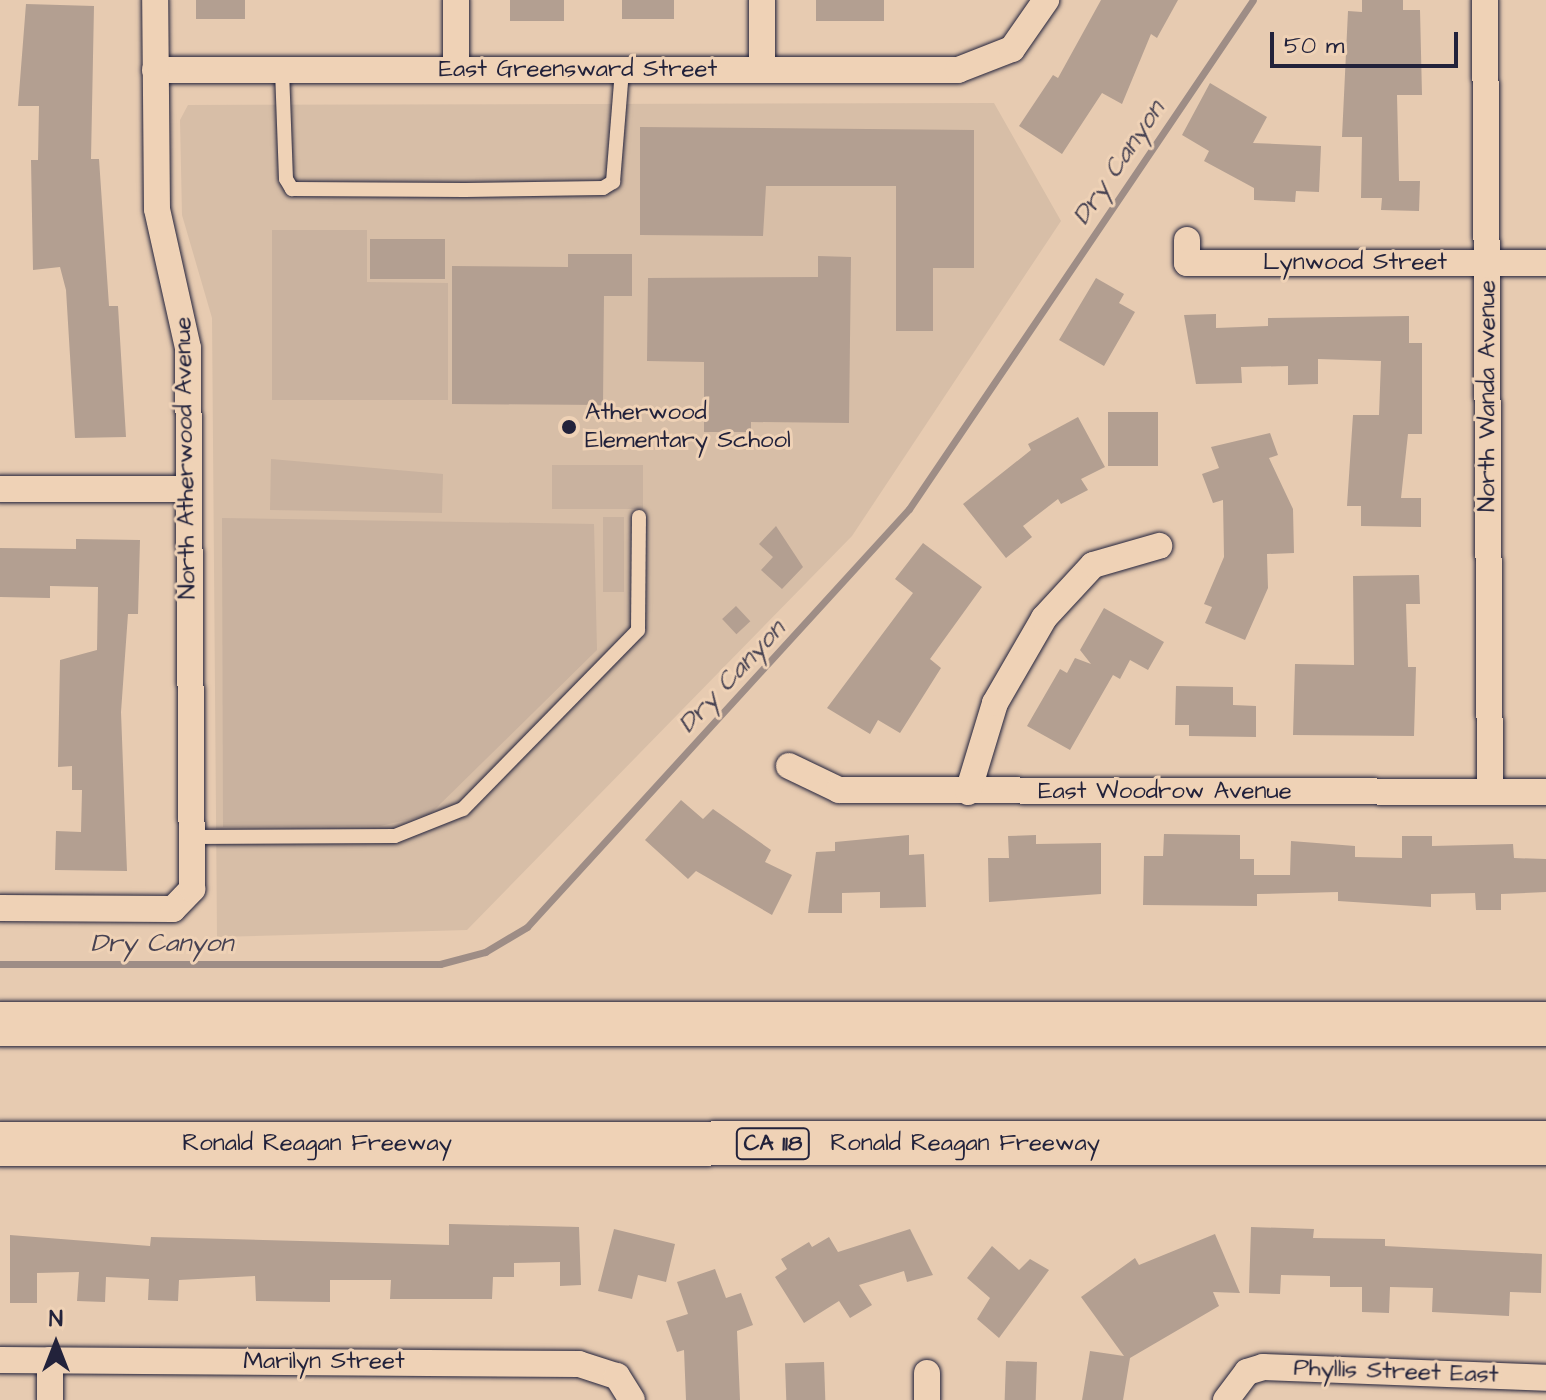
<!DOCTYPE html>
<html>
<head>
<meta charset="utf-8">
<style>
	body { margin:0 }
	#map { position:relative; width:1546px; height:1400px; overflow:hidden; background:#e7cbb1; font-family:"Architects Daughter",sans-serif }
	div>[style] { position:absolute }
	.built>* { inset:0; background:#d7bea7 }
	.green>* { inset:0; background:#c9b29f; transform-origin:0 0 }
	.stream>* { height:7px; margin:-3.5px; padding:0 3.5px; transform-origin:3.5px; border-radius:3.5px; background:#9e8d86 }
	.building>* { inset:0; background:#b39f91; transform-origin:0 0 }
	.roads { filter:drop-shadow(0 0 2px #22223b) drop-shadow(0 0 2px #22223b) }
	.service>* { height:14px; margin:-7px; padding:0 7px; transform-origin:7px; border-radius:7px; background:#efd2b6 }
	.minor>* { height:26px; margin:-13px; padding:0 13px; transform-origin:13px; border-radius:13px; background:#efd2b6 }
	.motorway>* { height:44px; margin:-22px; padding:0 22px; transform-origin:22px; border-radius:22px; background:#efd2b6 }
	.dots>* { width:22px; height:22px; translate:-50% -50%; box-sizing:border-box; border:4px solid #efd2b6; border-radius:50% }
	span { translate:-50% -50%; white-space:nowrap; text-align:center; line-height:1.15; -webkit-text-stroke:6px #efd2b6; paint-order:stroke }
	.shield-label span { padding:2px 6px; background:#efd2b6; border:2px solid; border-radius:6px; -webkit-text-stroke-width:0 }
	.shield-label { font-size:22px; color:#22223b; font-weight:700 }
	.street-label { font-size:24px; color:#22223b }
	.poi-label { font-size:24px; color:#22223b }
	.left { translate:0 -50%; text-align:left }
	.water-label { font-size:26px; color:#474252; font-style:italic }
	.north { position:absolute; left:16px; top:1304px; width:80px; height:80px; -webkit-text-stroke:6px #efd2b6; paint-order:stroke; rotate:0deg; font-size:22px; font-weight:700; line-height:32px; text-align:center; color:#22223b }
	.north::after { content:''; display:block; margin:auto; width:28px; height:36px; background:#22223b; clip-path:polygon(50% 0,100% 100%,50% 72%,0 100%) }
	.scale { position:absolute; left:1270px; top:32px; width:188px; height:36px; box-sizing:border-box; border:4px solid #22223b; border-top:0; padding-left:10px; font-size:24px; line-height:28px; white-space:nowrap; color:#22223b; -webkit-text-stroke:6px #efd2b6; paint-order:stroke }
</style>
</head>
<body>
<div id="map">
	<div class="built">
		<div style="clip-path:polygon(994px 103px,1061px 221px,852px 536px,467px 930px,217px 937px,212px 318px,182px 215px,180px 120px,188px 105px)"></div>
	</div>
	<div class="green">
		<div style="clip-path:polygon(272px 230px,367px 230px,367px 282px,448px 283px,448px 400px,272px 400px)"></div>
		<div style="clip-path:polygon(271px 459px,443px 474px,442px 513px,270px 510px)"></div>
		<div style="left:643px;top:465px;width:44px;height:91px;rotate:90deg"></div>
		<div style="left:624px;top:517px;width:75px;height:21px;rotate:90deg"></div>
		<div style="clip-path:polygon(222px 518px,594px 524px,597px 650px,429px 815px,380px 826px,223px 827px)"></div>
	</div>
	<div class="stream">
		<div style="left:0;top:964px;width:440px"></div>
		<div style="left:440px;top:964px;width:47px;rotate:-14.9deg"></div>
		<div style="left:485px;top:952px;width:49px;rotate:-30.8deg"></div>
		<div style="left:527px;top:927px;width:566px;rotate:-47.58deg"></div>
		<div style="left:909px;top:509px;width:614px;rotate:-55.95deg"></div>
	</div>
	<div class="building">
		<div style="left:196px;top:0;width:49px;height:19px"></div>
		<div style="left:510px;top:0;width:54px;height:21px"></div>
		<div style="left:622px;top:0;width:52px;height:19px"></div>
		<div style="left:816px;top:0;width:68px;height:21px"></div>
		<div style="clip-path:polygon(1101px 0,1178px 0,1157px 38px,1151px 34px,1122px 104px,1102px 93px,1062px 154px,1019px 126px,1053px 75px,1058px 78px)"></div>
		<div style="clip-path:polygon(1362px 0,1403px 0,1403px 10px,1420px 10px,1422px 95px,1397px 95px,1399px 181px,1420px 181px,1419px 211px,1381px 210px,1382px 198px,1361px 198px,1362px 137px,1342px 137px,1348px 11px,1362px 12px)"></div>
		<div style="clip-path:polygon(26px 4px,94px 6px,91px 159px,99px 159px,109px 306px,118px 306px,126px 437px,75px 438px,66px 290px,60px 267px,33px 270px,31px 160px,38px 160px,39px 106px,18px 106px)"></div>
		<div style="clip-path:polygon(1210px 83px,1267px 117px,1253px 143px,1321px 146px,1319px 192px,1296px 191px,1295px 202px,1254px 200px,1254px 188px,1204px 161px,1209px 151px,1182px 135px)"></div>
		<div style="clip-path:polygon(640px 127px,974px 130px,974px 268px,933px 268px,933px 331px,896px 331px,896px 186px,766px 186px,763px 236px,640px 235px)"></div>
		<div style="left:370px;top:239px;width:75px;height:40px"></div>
		<div style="clip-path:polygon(568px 254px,632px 254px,632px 296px,604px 296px,603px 405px,452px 404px,452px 266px,568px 267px)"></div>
		<div style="clip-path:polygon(818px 256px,851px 257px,849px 423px,751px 422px,751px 432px,704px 432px,704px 362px,647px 361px,648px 278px,818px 277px)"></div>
		<div style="clip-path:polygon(1096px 278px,1124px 294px,1119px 303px,1135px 312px,1104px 366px,1059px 340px)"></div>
		<div style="clip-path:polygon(1216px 314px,1216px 328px,1268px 326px,1268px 318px,1409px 316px,1409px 343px,1422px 343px,1422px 434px,1408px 434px,1401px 498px,1421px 498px,1421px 527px,1361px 526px,1361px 506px,1347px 506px,1353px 415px,1379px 415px,1381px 361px,1318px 359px,1318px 384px,1288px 385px,1288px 366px,1241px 367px,1242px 383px,1196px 384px,1184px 315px)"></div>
		<div style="left:1108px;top:412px;width:50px;height:54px"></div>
		<div style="clip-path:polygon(1078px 417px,1105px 467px,1081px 479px,1088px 490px,1061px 504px,1058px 499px,1023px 526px,1032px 537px,1006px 558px,963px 504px,1031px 450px,1028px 444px)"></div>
		<div style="clip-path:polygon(1270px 433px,1278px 455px,1269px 458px,1293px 509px,1294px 553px,1267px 554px,1268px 588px,1245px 640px,1205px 623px,1212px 607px,1204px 604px,1224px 557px,1223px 500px,1213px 503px,1202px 474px,1219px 468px,1211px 447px)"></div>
		<div style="clip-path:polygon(776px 526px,803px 567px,782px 589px,761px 570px,773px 557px,759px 544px)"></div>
		<div style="clip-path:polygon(76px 539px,140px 540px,138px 614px,128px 614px,121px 712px,127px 871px,55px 870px,56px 831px,81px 832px,82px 790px,72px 790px,72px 766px,58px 767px,60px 660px,97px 650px,98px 587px,50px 586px,50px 598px,0 597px,0 548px,76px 549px)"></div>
		<div style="clip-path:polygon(923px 543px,982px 587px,930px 659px,941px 668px,900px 733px,878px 720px,870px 734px,827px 708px,913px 593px,895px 579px)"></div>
		<div style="clip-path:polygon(1419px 575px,1420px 604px,1406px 604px,1408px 667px,1416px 667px,1414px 736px,1293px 735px,1295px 664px,1354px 665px,1353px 576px)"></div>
		<div style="left:736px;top:606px;width:21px;height:19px;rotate:47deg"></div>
		<div style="clip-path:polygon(1104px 608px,1164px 642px,1148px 670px,1130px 660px,1120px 679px,1113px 675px,1070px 750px,1027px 726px,1060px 669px,1067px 673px,1075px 658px,1091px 664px,1080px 650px)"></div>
		<div style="clip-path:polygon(1176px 686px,1233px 687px,1233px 705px,1256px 706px,1256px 737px,1189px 736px,1189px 725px,1175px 725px)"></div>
		<div style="clip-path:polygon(681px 800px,703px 819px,713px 809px,771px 850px,765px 862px,792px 875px,772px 915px,696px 871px,688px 879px,645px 840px)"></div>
		<div style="clip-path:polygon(1164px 834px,1240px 835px,1240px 859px,1254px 859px,1254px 875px,1290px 875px,1291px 841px,1355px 846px,1355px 857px,1402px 858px,1402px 836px,1432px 836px,1432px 846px,1513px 844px,1514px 858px,1546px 859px,1546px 892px,1501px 894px,1501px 910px,1476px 910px,1475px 893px,1431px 894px,1431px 907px,1338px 901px,1338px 892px,1257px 894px,1257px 906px,1143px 905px,1144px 856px,1163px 856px)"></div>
		<div style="clip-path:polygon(909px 835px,909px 855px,924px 854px,926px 907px,880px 908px,880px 892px,842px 893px,842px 913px,808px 913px,816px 852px,835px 851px,835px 842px)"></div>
		<div style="clip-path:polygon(1036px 835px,1036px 844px,1101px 843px,1101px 894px,989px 902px,988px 858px,1009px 858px,1008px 836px)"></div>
		<div style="clip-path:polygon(449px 1224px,579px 1227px,581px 1285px,560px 1286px,560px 1262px,514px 1263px,514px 1277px,493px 1277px,492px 1299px,390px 1299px,391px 1280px,330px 1280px,330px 1302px,256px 1301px,255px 1276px,179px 1280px,178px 1301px,148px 1300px,149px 1279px,106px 1277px,105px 1302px,77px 1301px,79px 1272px,37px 1273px,37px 1303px,10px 1303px,10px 1235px,150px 1246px,151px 1237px,449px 1245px)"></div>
		<div style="clip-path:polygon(1251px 1227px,1314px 1229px,1313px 1238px,1385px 1239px,1385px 1246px,1542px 1254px,1541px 1293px,1510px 1292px,1509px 1316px,1432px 1312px,1433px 1288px,1390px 1287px,1389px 1313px,1362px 1312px,1362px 1287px,1330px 1287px,1330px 1276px,1281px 1275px,1280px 1294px,1249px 1293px)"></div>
		<div style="clip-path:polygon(614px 1229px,675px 1244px,666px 1282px,638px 1275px,632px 1299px,598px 1291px)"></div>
		<div style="clip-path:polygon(910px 1229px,933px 1275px,907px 1282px,904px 1271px,859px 1285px,872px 1305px,850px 1318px,839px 1301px,804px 1323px,775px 1277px,787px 1269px,781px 1259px,809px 1242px,812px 1247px,829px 1237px,838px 1252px)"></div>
		<div style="clip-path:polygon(1215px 1234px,1240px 1293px,1213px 1292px,1219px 1306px,1130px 1358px,1123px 1400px,1082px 1400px,1090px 1351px,1124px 1356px,1081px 1297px,1135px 1258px,1139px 1265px)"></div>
		<div style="clip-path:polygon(992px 1246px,1019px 1270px,1030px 1259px,1049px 1270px,999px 1338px,977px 1319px,990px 1298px,967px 1278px)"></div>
		<div style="clip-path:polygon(715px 1269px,726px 1298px,741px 1293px,753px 1325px,737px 1331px,740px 1400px,686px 1400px,684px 1350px,677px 1352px,666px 1321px,688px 1314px,677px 1282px)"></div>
		<div style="left:1006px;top:1361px;width:31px;height:39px;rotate:2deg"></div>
		<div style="left:824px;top:1362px;width:38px;height:39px;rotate:88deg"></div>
	</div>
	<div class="roads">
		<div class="service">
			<div style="left:282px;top:70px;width:109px;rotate:87.9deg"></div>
			<div style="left:286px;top:179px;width:12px;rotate:59deg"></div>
			<div style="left:292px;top:189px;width:173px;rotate:0.3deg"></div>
			<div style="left:465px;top:190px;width:138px;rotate:-0.8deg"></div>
			<div style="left:603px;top:188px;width:12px;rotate:-31deg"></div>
			<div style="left:613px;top:182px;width:112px;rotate:-85.4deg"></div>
			<div style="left:192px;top:837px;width:203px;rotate:-0.3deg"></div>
			<div style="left:395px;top:836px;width:73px;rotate:-21.7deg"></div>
			<div style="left:463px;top:809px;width:250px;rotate:-45.6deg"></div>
			<div style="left:638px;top:630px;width:113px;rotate:-89.5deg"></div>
		</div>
		<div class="minor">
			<div style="left:456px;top:0;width:70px;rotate:90deg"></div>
			<div style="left:762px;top:0;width:70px;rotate:90deg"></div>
			<div style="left:1485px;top:0;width:792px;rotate:89.64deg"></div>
			<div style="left:155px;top:70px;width:803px"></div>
			<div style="left:958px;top:70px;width:58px;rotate:-21.3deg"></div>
			<div style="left:1012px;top:49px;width:60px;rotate:-55.2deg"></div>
			<div style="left:1187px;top:240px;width:23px;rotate:90deg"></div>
			<div style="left:1187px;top:263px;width:359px"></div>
			<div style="left:0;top:489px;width:189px"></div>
			<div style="left:789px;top:766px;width:55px;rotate:25.6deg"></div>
			<div style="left:839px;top:790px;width:707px;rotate:0.16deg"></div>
			<div style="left:968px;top:792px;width:93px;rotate:-73.1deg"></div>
			<div style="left:995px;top:703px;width:98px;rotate:-60deg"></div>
			<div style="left:1044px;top:618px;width:72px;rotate:-47.2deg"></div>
			<div style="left:1093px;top:565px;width:69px;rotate:-16.1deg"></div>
			<div style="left:0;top:908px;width:173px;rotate:0.3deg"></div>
			<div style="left:173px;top:909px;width:28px;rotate:-46deg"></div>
			<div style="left:192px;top:889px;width:541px;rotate:-90.42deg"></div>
			<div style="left:188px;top:348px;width:142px;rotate:-102.6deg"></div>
			<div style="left:157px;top:209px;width:209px;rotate:-90.5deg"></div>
			<div style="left:0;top:1360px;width:579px;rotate:0.4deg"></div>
			<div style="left:579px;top:1364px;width:40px;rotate:18deg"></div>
			<div style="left:617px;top:1376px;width:28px;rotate:58deg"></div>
			<div style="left:50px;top:1360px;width:40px;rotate:90deg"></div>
			<div style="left:927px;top:1373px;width:27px;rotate:90deg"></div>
			<div style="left:1226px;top:1400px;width:35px;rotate:-53deg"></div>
			<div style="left:1247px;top:1372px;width:17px;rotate:-17deg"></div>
			<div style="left:1263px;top:1367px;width:283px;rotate:2.2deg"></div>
		</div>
		<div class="motorway">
			<div style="left:0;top:1024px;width:1546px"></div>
			<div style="left:0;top:1144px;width:1546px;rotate:-0.04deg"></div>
		</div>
	</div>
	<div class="dots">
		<div style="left:569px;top:427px;background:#22223b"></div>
	</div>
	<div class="shield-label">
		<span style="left:773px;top:1144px">CA 118</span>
	</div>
	<div class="street-label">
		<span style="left:578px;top:70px">East Greensward Street</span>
		<span style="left:1355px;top:263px">Lynwood Street</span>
		<span style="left:1488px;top:396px;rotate:-90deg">North Wanda Avenue</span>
		<span style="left:186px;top:458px;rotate:-91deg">North Atherwood Avenue</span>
		<span style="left:1165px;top:792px">East Woodrow Avenue</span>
		<span style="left:317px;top:1144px">Ronald Reagan Freeway</span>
		<span style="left:965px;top:1144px">Ronald Reagan Freeway</span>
		<span style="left:324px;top:1362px">Marilyn Street</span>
		<span style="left:1396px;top:1372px;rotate:2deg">Phyllis Street East</span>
	</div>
	<div class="poi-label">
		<span class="left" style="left:585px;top:427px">Atherwood<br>Elementary School</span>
	</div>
	<div class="water-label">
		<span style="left:1119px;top:163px;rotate:-56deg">Dry Canyon</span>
		<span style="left:732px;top:677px;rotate:-47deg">Dry Canyon</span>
		<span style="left:162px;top:944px">Dry Canyon</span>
	</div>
	<div class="north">N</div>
	<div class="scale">50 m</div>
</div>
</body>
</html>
